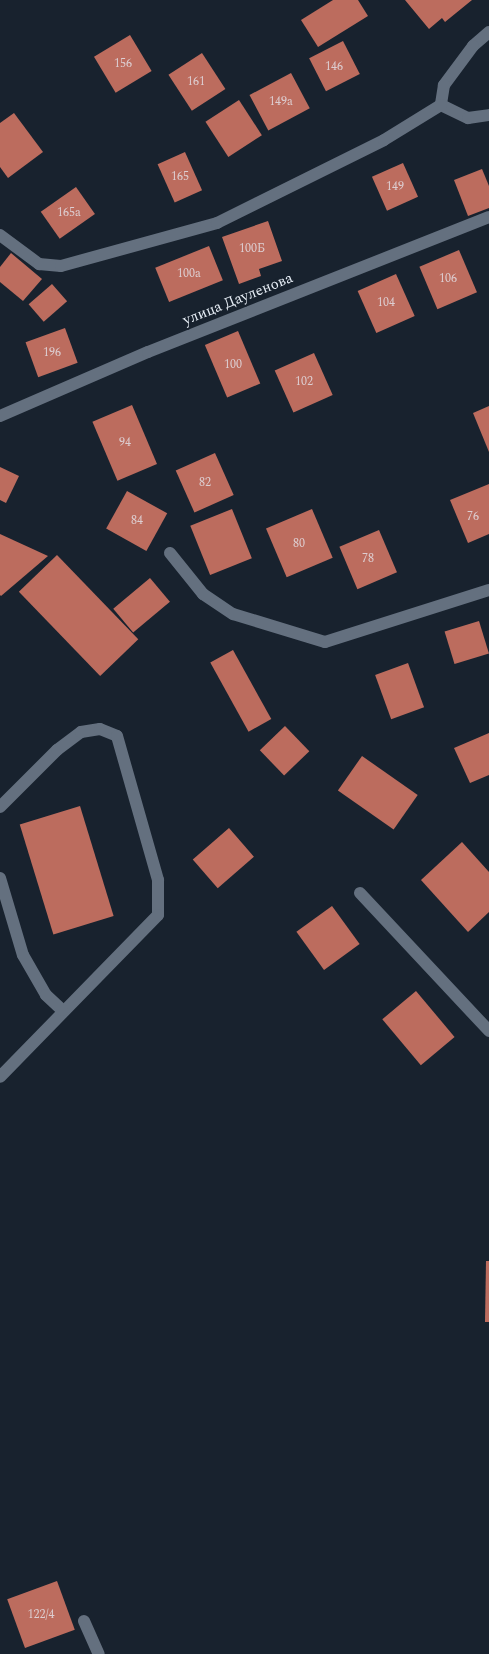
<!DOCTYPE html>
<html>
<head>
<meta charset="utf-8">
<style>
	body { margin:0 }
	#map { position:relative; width:489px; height:1654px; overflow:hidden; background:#18222e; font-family:Spectral,serif }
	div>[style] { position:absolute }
	.building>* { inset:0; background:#bc6c5e; transform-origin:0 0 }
	.service>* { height:12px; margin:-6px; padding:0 6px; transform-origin:6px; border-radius:6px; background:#64707f }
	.minor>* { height:12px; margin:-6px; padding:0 6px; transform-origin:6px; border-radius:6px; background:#64707f }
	span { translate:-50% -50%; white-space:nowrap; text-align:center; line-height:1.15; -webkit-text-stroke:4px #18222e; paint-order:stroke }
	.number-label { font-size:12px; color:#ddced1 }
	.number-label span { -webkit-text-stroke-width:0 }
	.street-label { font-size:15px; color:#e8eff7 }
</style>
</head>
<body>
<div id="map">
	<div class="building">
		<div style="clip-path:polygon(333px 0,358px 0,368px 16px,318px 47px,301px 20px)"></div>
		<div style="clip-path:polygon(405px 0,472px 0,445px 22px,442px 18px,429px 29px)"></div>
		<div style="left:130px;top:35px;width:42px;height:42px;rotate:59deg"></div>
		<div style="left:343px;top:41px;width:37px;height:38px;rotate:63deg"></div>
		<div style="left:202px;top:53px;width:43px;height:40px;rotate:57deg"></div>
		<div style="left:291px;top:73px;width:40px;height:47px;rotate:62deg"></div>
		<div style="left:239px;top:100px;width:42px;height:40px;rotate:57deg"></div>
		<div style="clip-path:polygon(14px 113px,43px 152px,8px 178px,0 167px,0 123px)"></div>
		<div style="left:185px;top:152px;width:42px;height:30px;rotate:66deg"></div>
		<div style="left:403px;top:163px;width:37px;height:34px;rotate:66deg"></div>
		<div style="clip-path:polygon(482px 169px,489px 186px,489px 208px,468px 216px,454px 180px)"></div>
		<div style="left:76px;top:187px;width:33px;height:43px;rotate:55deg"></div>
		<div style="clip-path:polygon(268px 221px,282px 261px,259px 269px,261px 276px,239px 284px,222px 237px)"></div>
		<div style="left:209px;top:246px;width:37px;height:58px;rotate:68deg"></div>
		<div style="left:459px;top:250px;width:46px;height:43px;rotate:67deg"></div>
		<div style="clip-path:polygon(11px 253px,42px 279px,23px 301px,0 282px,0 267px)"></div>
		<div style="left:396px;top:274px;width:46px;height:42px;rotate:66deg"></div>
		<div style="left:52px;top:284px;width:23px;height:31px;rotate:49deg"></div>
		<div style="left:65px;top:328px;width:37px;height:42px;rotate:70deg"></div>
		<div style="left:238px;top:331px;width:57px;height:36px;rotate:67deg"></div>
		<div style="left:314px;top:353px;width:46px;height:43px;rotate:66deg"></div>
		<div style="left:132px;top:405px;width:64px;height:43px;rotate:67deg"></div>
		<div style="clip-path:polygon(489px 406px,489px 452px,473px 413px)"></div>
		<div style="left:215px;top:453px;width:46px;height:43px;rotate:66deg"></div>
		<div style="clip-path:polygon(0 467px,19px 476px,6px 503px,0 500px)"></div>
		<div style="clip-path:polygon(489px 484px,489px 534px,468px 543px,450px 500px)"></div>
		<div style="left:127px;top:491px;width:46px;height:43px;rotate:29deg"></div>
		<div style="left:232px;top:509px;width:53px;height:45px;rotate:68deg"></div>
		<div style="left:312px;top:509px;width:53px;height:50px;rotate:67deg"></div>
		<div style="left:379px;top:530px;width:46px;height:43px;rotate:67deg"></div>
		<div style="clip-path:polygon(0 534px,48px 556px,1px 596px,0 595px)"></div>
		<div style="left:57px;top:555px;width:117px;height:53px;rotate:46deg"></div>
		<div style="left:150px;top:578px;width:31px;height:48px;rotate:50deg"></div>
		<div style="left:479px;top:621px;width:34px;height:36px;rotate:73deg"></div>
		<div style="left:233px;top:650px;width:79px;height:26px;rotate:61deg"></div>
		<div style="left:408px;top:663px;width:47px;height:35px;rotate:70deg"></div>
		<div style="left:285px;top:726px;width:35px;height:35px;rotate:46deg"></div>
		<div style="clip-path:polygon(489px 733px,489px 775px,470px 783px,454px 748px)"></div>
		<div style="left:362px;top:756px;width:68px;height:42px;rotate:35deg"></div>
		<div style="left:80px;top:806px;width:115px;height:63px;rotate:73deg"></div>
		<div style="left:229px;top:828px;width:38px;height:48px;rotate:49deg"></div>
		<div style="clip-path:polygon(462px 842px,489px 872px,489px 912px,468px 932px,421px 880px)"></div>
		<div style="left:332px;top:906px;width:47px;height:44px;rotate:54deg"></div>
		<div style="left:416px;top:991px;width:60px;height:44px;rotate:50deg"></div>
		<div style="clip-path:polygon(486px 1261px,489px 1261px,489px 1322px,485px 1322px)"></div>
		<div style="left:57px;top:1581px;width:52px;height:53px;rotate:70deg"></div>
	</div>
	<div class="service">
		<div style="left:360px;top:893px;width:189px;rotate:46.9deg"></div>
		<div style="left:84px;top:1621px;width:36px;rotate:66deg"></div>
	</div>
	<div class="minor">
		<div style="left:489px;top:32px;width:21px;rotate:139deg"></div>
		<div style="left:473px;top:46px;width:49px;rotate:126.6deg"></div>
		<div style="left:444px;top:85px;width:20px;rotate:99deg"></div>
		<div style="left:441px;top:105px;width:30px;rotate:26deg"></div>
		<div style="left:468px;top:118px;width:21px;rotate:-8deg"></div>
		<div style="left:0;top:235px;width:49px;rotate:36.6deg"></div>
		<div style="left:39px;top:264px;width:22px;rotate:5deg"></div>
		<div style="left:61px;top:266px;width:162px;rotate:-15.4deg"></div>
		<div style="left:217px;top:223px;width:186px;rotate:-26.4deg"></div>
		<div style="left:384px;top:140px;width:67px;rotate:-31.6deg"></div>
		<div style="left:0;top:416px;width:161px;rotate:-23.4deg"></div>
		<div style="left:148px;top:352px;width:367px;rotate:-21.6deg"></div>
		<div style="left:170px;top:553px;width:53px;rotate:51.2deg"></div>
		<div style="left:203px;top:594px;width:36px;rotate:34deg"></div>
		<div style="left:233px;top:614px;width:96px;rotate:16.9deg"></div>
		<div style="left:325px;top:642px;width:172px;rotate:-17.6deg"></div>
		<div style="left:0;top:807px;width:81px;rotate:-45deg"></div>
		<div style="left:57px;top:750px;width:30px;rotate:-37deg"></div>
		<div style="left:81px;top:732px;width:19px;rotate:-9deg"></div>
		<div style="left:100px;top:729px;width:18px;rotate:22deg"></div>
		<div style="left:117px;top:736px;width:150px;rotate:74.1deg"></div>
		<div style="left:158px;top:880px;width:35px;rotate:90deg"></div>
		<div style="left:158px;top:915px;width:226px;rotate:134.3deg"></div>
		<div style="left:0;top:878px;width:80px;rotate:73.4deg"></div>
		<div style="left:23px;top:955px;width:46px;rotate:60.1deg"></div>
		<div style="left:46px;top:995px;width:22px;rotate:43deg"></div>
	</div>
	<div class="number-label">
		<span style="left:123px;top:64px">156</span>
		<span style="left:334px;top:67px">146</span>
		<span style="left:196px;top:82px">161</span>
		<span style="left:281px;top:102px">149а</span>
		<span style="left:180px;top:177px">165</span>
		<span style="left:395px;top:187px">149</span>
		<span style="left:69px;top:213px">165а</span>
		<span style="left:252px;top:249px">100Б</span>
		<span style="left:189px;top:274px">100а</span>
		<span style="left:448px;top:279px">106</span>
		<span style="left:386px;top:303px">104</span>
		<span style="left:52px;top:353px">196</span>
		<span style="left:233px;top:365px">100</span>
		<span style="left:304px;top:382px">102</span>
		<span style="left:125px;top:443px">94</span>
		<span style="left:205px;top:483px">82</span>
		<span style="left:473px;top:517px">76</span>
		<span style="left:137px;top:521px">84</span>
		<span style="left:299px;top:544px">80</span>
		<span style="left:368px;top:559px">78</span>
		<span style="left:41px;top:1615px">122/4</span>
	</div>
	<div class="street-label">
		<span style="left:238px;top:299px;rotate:-22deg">улица Дауленова</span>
	</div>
</div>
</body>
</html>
